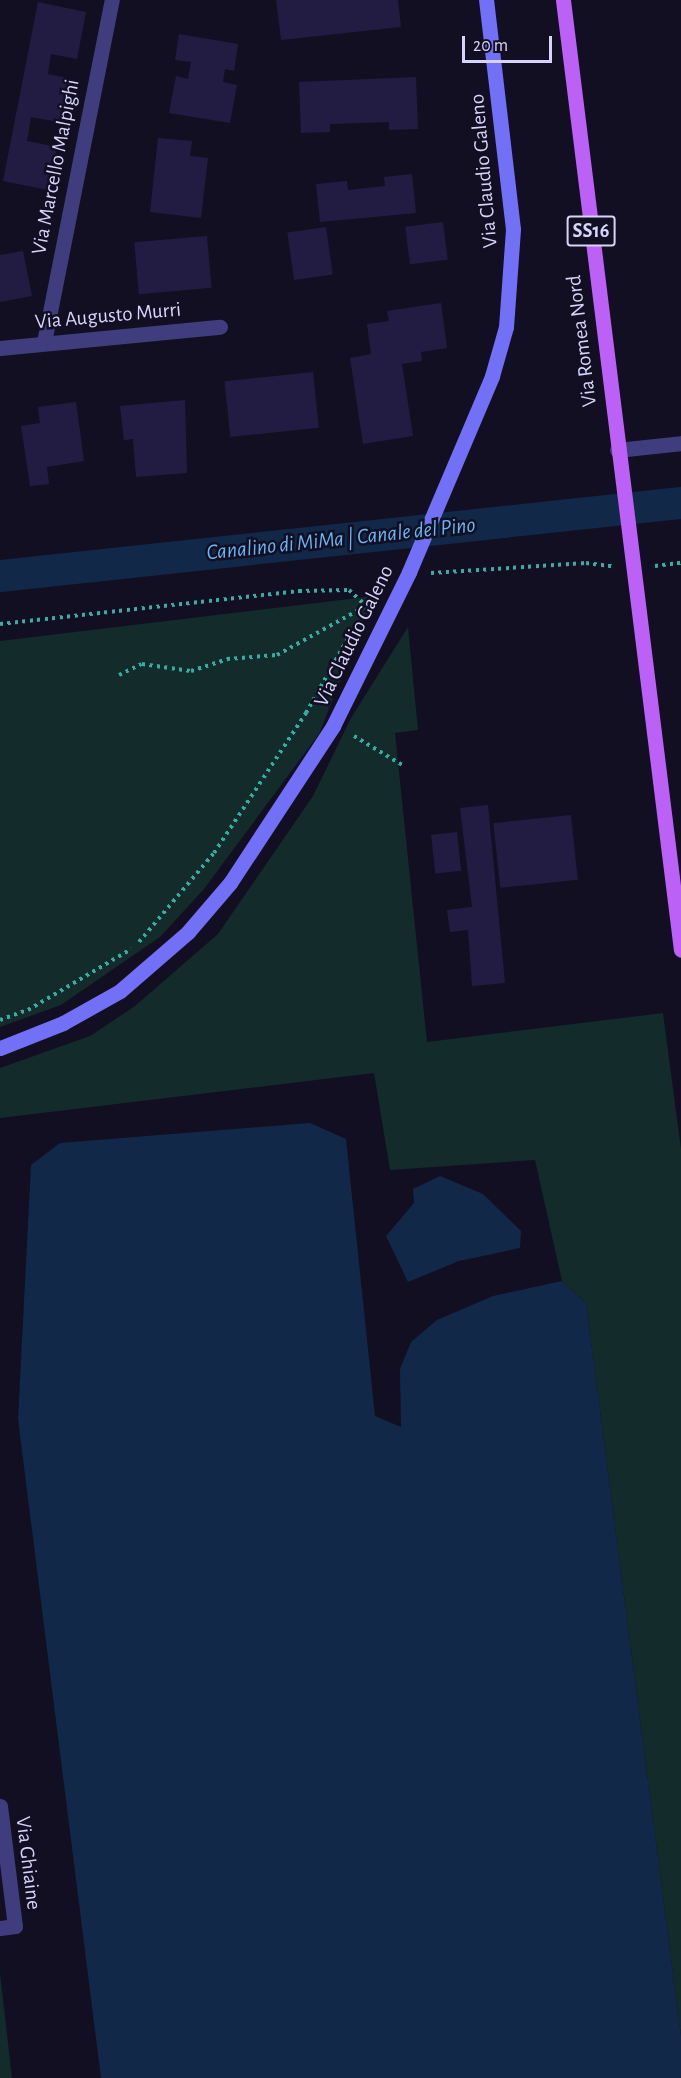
<!DOCTYPE html>
<html>
<head>
<meta charset="utf-8">
<style>
	body { margin:0 }
	#map { position:relative; width:681px; height:2078px; overflow:hidden; background:#120f22; font-family:"Alegreya Sans",sans-serif }
	div>[style] { position:absolute }
	.green>* { inset:0; background:#132b2a }
	.water>* { inset:0; background:#122848 }
	.canal>* { height:32px; margin:-16px; padding:0 16px; transform-origin:16px; border-radius:16px; background:#122848 }
	.building>* { inset:0; background:#231c42; transform-origin:0 0 }
	.path>* { height:4px; margin-top:-2px; transform-origin:0; background:repeating-linear-gradient(90deg,#36ada4 0 3px,transparent 0 7.5px) }
	.lane>* { height:15px; margin:-7.5px; padding:0 7.5px; transform-origin:7.5px; border-radius:7.5px; background:#3f3d7e }
	.street>* { height:15px; margin:-7.5px; padding:0 7.5px; transform-origin:7.5px; border-radius:7.5px; background:#3f3d7e }
	.secondary>* { height:15px; margin:-7.5px; padding:0 7.5px; transform-origin:7.5px; border-radius:7.5px; background:#7170f6 }
	.primary>* { height:15px; margin:-7.5px; padding:0 7.5px; transform-origin:7.5px; border-radius:7.5px; background:#bc61f5 }
	span { translate:-50% -50%; white-space:nowrap; text-align:center; line-height:1.15; -webkit-text-stroke:5px #120f22; paint-order:stroke }
	.shield-label span { padding:2px 4px; background:#120f22; border:2px solid; border-radius:4px; -webkit-text-stroke-width:0 }
	.shield-label { font-size:20px; color:#d7d3fc; font-weight:700 }
	.street-label { font-size:21px; color:#d7d3fc }
	.water-label { font-size:22px; color:#67b6f6; font-style:italic }
	.scale { position:absolute; left:462px; top:36px; width:90px; height:27px; box-sizing:border-box; border:3px solid #d7d3fc; border-top:0; padding-left:8px; font-size:18px; line-height:21px; white-space:nowrap; color:#d7d3fc; -webkit-text-stroke:4px #120f22; paint-order:stroke }
</style>
</head>
<body>
<div id="map">
	<div class="green">
		<div style="clip-path:polygon(374px 596px,319px 734px,204px 889px,160px 937px,61px 1005px,0 1027px,0 641px)"></div>
		<div style="clip-path:polygon(408px 627px,418px 730px,395px 733px,427px 1042px,663px 1013px,681px 1149px,681px 2036px,586px 1303px,562px 1281px,535px 1160px,390px 1170px,374px 1073px,0 1118px,0 1068px,90px 1036px,135px 1006px,218px 934px,313px 796px,351px 718px)"></div>
		<div style="clip-path:polygon(0 1973px,12px 2078px,0 2078px)"></div>
	</div>
	<div class="water">
		<div style="clip-path:polygon(310px 1123px,346px 1139px,375px 1416px,401px 1427px,400px 1369px,411px 1342px,437px 1320px,493px 1296px,562px 1281px,586px 1303px,681px 2036px,681px 2078px,101px 2078px,18px 1419px,31px 1165px,60px 1143px)"></div>
		<div style="clip-path:polygon(440px 1176px,483px 1194px,521px 1231px,520px 1248px,459px 1261px,408px 1282px,386px 1236px,414px 1203px,413px 1189px)"></div>
	</div>
	<div class="canal">
		<div style="left:0;top:576px;width:685px;rotate:-6.12deg"></div>
	</div>
	<div class="building">
		<div style="clip-path:polygon(276px 0,398px 0,401px 27px,281px 40px)"></div>
		<div style="clip-path:polygon(38px 2px,86px 12px,77px 59px,51px 54px,48px 74px,72px 79px,64px 123px,31px 117px,27px 141px,57px 147px,48px 190px,3px 181px)"></div>
		<div style="clip-path:polygon(179px 34px,238px 44px,234px 71px,225px 69px,223px 82px,237px 85px,230px 123px,169px 113px,176px 76px,188px 79px,191px 62px,175px 60px)"></div>
		<div style="clip-path:polygon(416px 77px,418px 129px,389px 130px,389px 122px,330px 124px,330px 132px,301px 133px,299px 82px)"></div>
		<div style="clip-path:polygon(158px 138px,192px 141px,190px 156px,208px 158px,201px 218px,150px 212px)"></div>
		<div style="clip-path:polygon(412px 174px,416px 213px,320px 222px,316px 184px,347px 181px,348px 190px,385px 186px,384px 177px)"></div>
		<div style="left:443px;top:222px;width:38px;height:38px;rotate:83deg"></div>
		<div style="left:326px;top:227px;width:48px;height:39px;rotate:82deg"></div>
		<div style="left:207px;top:236px;width:52px;height:73px;rotate:85deg"></div>
		<div style="clip-path:polygon(23px 251px,32px 296px,0 302px,0 255px)"></div>
		<div style="clip-path:polygon(441px 303px,447px 348px,421px 352px,422px 361px,402px 364px,413px 436px,363px 444px,350px 358px,371px 354px,367px 324px,389px 321px,387px 311px)"></div>
		<div style="left:313px;top:372px;width:56px;height:89px;rotate:84deg"></div>
		<div style="clip-path:polygon(185px 400px,187px 473px,136px 477px,133px 439px,124px 440px,120px 406px)"></div>
		<div style="clip-path:polygon(76px 402px,84px 461px,47px 467px,49px 484px,30px 486px,21px 426px,40px 423px,38px 407px)"></div>
		<div style="clip-path:polygon(488px 805px,505px 983px,472px 986px,468px 930px,450px 932px,447px 910px,472px 907px,460px 808px)"></div>
		<div style="left:571px;top:815px;width:65px;height:78px;rotate:84deg"></div>
		<div style="left:457px;top:832px;width:39px;height:26px;rotate:84deg"></div>
	</div>
	<div class="path">
		<div style="left:655px;top:566px;width:26px;rotate:-7deg"></div>
		<div style="left:431px;top:573px;width:155px;rotate:-3.7deg"></div>
		<div style="left:586px;top:563px;width:26px;rotate:7deg"></div>
		<div style="left:0;top:624px;width:301px;rotate:-6.3deg"></div>
		<div style="left:299px;top:591px;width:50px;rotate:-1.1deg"></div>
		<div style="left:349px;top:590px;width:26px;rotate:43deg"></div>
		<div style="left:119px;top:675px;width:25px;rotate:-26deg"></div>
		<div style="left:142px;top:664px;width:49px;rotate:8.1deg"></div>
		<div style="left:191px;top:671px;width:38px;rotate:-18deg"></div>
		<div style="left:227px;top:659px;width:50px;rotate:-4.6deg"></div>
		<div style="left:277px;top:655px;width:102px;rotate:-28.8deg"></div>
		<div style="left:354px;top:736px;width:58px;rotate:31deg"></div>
		<div style="left:139px;top:942px;width:116px;rotate:-49.9deg"></div>
		<div style="left:214px;top:853px;width:168px;rotate:-56.7deg"></div>
		<div style="left:306px;top:713px;width:84px;rotate:-60.7deg"></div>
		<div style="left:0;top:1020px;width:30px;rotate:-20deg"></div>
		<div style="left:28px;top:1010px;width:120px;rotate:-30.6deg"></div>
	</div>
	<div class="lane">
		<div style="left:0;top:1806px;width:121px;rotate:82.9deg"></div>
		<div style="left:15px;top:1926px;width:15px;rotate:172deg"></div>
	</div>
	<div class="street">
		<div style="left:44px;top:342px;width:349px;rotate:-78.8deg"></div>
		<div style="left:0;top:348px;width:221px;rotate:-5.5deg"></div>
		<div style="left:617px;top:450px;width:64px;rotate:-6.2deg"></div>
	</div>
	<div class="secondary">
		<div style="left:0;top:1048px;width:68px;rotate:-21.6deg"></div>
		<div style="left:63px;top:1023px;width:65px;rotate:-29.3deg"></div>
		<div style="left:120px;top:991px;width:90px;rotate:-40.9deg"></div>
		<div style="left:188px;top:932px;width:65px;rotate:-49.4deg"></div>
		<div style="left:230px;top:883px;width:188px;rotate:-56.7deg"></div>
		<div style="left:333px;top:726px;width:172px;rotate:-63.7deg"></div>
		<div style="left:409px;top:572px;width:213px;rotate:-67deg"></div>
		<div style="left:492px;top:376px;width:51px;rotate:-74.1deg"></div>
		<div style="left:506px;top:327px;width:98px;rotate:-85.9deg"></div>
		<div style="left:513px;top:229px;width:231px;rotate:-96.7deg"></div>
	</div>
	<div class="primary">
		<div style="left:563px;top:0;width:957px;rotate:82.92deg"></div>
	</div>
	<div class="shield-label">
		<span style="left:591px;top:231px">SS16</span>
	</div>
	<div class="street-label">
		<span style="left:56px;top:167px;rotate:-79deg">Via Marcello Malpighi</span>
		<span style="left:484px;top:171px;rotate:-95deg">Via Claudio Galeno</span>
		<span style="left:108px;top:316px;rotate:-5deg">Via Augusto Murri</span>
		<span style="left:582px;top:341px;rotate:-97deg">Via Romea Nord</span>
		<span style="left:354px;top:636px;rotate:-64deg">Via Claudio Galeno</span>
		<span style="left:28px;top:1863px;rotate:83deg">Via Ghiaine</span>
	</div>
	<div class="water-label">
		<span style="left:341px;top:539px;rotate:-6deg">Canalino di MiMa | Canale del Pino</span>
	</div>
	<div class="scale">20 m</div>
</div>
</body>
</html>
